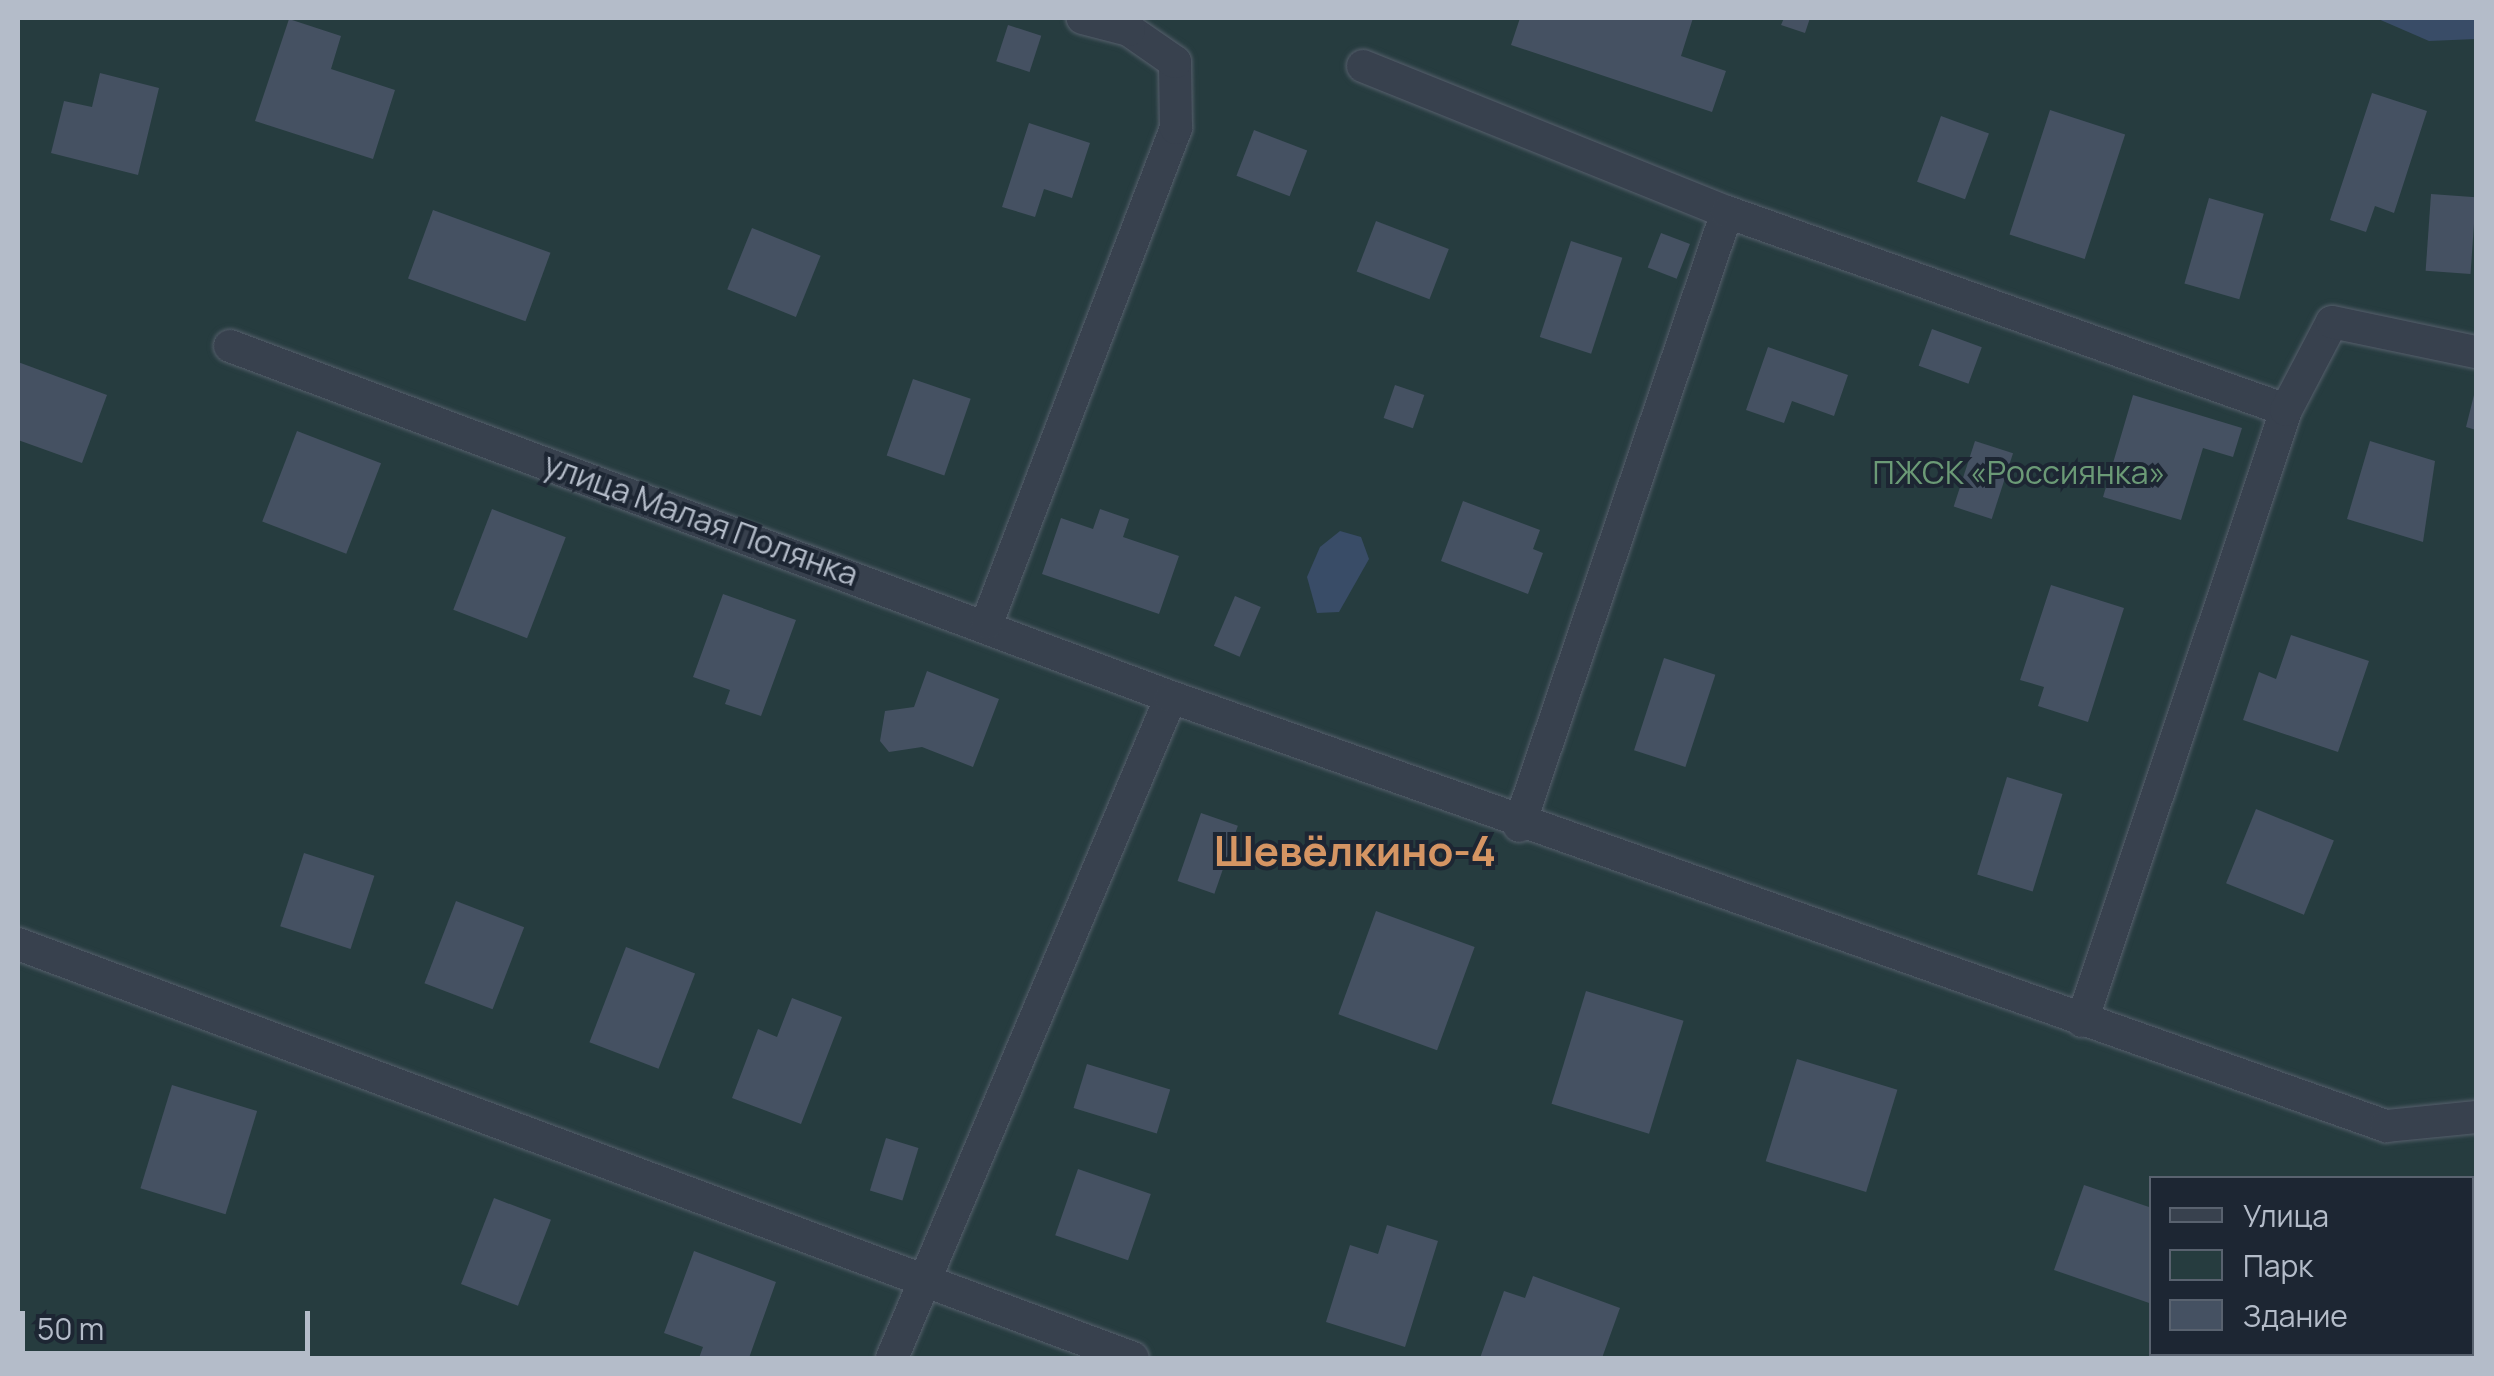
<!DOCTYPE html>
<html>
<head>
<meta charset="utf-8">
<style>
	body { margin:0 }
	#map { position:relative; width:2494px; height:1376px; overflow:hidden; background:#242f3e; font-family:Manrope,sans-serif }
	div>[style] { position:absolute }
	.green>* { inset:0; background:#263c3f }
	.water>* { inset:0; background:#394c67 }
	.building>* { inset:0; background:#455162; transform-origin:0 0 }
	.roads { filter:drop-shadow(0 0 2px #565f6c) drop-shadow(0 0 2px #565f6c) }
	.street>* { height:32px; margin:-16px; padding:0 16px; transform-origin:16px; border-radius:16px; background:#38414e }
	span { translate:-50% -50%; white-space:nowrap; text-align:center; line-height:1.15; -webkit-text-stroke:8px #1d2633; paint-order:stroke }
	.park-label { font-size:32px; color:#6b9a76 }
	.street-label { font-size:32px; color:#b4bcc9 }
	.district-label { font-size:42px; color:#d59563; font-weight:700 }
	.frame { position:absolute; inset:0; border:20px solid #b4bcc9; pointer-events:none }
	.legend { position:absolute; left:2149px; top:1176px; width:325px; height:180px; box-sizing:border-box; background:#1d2633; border:2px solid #59626f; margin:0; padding:12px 18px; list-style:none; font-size:30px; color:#b4bcc9 }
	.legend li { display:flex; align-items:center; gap:20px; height:50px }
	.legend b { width:50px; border:2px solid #59626f }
	.scale { position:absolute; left:20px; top:1311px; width:290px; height:45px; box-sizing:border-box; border:5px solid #b4bcc9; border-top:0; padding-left:12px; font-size:30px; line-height:35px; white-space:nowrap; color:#b4bcc9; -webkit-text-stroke:8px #1d2633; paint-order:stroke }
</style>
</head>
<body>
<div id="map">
	<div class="green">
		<div style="clip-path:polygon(evenodd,18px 18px,2476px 18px,2476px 1358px,18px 1358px,18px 18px,2152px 1178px,2472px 1178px,2472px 1354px,2152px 1354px,2152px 1178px)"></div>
	</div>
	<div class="water">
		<div style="clip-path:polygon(2376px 18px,2476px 18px,2476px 39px,2429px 41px)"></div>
		<div style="clip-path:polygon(1340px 531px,1361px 537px,1369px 559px,1339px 612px,1317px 613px,1307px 577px,1320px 547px)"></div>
	</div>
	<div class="building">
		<div style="clip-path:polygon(1520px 18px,1693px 18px,1681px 56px,1726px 71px,1712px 112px,1511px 45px)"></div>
		<div style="clip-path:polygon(1784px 18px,1810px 18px,1805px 33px,1781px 25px)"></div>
		<div style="clip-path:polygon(289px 19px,341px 36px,331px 69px,395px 90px,373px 159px,255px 121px)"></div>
		<div style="left:1008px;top:25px;width:35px;height:38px;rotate:18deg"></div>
		<div style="clip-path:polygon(100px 73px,159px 88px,138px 175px,51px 153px,64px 101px,92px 107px)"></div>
		<div style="clip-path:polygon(2372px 93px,2427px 111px,2394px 213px,2375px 206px,2366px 232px,2330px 220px)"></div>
		<div style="left:2050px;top:110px;width:79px;height:131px;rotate:18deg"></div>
		<div style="left:1941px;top:116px;width:51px;height:70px;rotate:20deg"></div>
		<div style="clip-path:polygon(1029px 123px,1090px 143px,1072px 198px,1044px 189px,1035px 217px,1002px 207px)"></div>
		<div style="left:1254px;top:130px;width:57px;height:49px;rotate:21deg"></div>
		<div style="left:2431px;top:194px;width:45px;height:77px;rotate:4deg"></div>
		<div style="left:2209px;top:198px;width:57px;height:89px;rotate:16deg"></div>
		<div style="left:433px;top:210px;width:125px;height:73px;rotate:20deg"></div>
		<div style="left:1376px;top:221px;width:78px;height:54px;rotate:21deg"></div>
		<div style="left:752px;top:228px;width:74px;height:66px;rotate:22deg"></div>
		<div style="left:1661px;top:233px;width:31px;height:37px;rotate:21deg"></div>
		<div style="left:1571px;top:241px;width:54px;height:101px;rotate:18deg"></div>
		<div style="left:1932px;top:329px;width:53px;height:39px;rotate:20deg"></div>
		<div style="clip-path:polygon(1768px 347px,1848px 375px,1834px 416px,1792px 401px,1784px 423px,1746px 410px)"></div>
		<div style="clip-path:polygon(18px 362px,107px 395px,82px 463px,18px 440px)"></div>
		<div style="left:913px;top:379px;width:61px;height:81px;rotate:19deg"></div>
		<div style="left:1395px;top:385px;width:31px;height:35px;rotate:19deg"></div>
		<div style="clip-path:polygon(2475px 391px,2476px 391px,2476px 430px,2466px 427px)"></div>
		<div style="clip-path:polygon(2133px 395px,2242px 428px,2233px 457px,2203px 448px,2181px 520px,2103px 497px)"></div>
		<div style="left:297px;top:431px;width:90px;height:97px;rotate:21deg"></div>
		<div style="left:1975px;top:441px;width:40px;height:69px;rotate:18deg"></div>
		<div style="clip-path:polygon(2370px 441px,2435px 461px,2423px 542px,2347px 519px)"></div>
		<div style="clip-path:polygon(1463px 501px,1540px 530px,1533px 549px,1543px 553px,1528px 594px,1441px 561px)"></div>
		<div style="left:492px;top:509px;width:79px;height:108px;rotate:21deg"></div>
		<div style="clip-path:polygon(1100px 509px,1129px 519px,1123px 537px,1179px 556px,1159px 614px,1042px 574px,1061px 518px,1093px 529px)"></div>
		<div style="clip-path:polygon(2051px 585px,2124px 608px,2088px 722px,2038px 706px,2044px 687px,2020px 680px)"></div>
		<div style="clip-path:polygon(723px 594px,796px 620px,761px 716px,725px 704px,730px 690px,693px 677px)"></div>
		<div style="left:1235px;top:596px;width:28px;height:54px;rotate:23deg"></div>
		<div style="clip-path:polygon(2291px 635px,2369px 661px,2338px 752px,2243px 720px,2259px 672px,2276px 679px)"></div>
		<div style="left:1664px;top:658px;width:54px;height:97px;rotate:18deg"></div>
		<div style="clip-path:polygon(927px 671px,999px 699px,973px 767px,922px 747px,889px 752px,880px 741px,885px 711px,914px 707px)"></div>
		<div style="left:2007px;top:777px;width:58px;height:102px;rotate:17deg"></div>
		<div style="left:2256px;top:809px;width:84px;height:80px;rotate:22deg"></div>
		<div style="left:1201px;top:813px;width:39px;height:72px;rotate:19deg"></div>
		<div style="left:304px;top:853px;width:74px;height:77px;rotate:18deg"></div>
		<div style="left:456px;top:901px;width:73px;height:88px;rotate:21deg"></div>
		<div style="left:1376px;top:911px;width:105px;height:110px;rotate:20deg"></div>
		<div style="left:626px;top:947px;width:74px;height:102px;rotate:21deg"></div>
		<div style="left:1586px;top:991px;width:102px;height:118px;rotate:17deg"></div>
		<div style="clip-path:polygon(792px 998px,842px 1017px,801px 1124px,732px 1098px,758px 1029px,777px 1037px)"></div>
		<div style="left:1797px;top:1059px;width:105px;height:107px;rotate:17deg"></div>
		<div style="left:1087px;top:1064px;width:87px;height:46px;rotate:17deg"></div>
		<div style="left:172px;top:1085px;width:89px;height:108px;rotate:17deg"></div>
		<div style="left:886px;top:1138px;width:34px;height:55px;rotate:17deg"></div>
		<div style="left:1078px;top:1169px;width:77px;height:70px;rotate:19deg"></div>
		<div style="clip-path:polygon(2084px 1185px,2152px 1208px,2152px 1304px,2054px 1270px)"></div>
		<div style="left:494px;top:1198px;width:61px;height:92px;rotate:21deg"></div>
		<div style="clip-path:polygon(1387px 1225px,1438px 1241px,1405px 1347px,1326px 1322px,1350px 1245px,1378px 1254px)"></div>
		<div style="clip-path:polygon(694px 1251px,776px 1282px,749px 1358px,699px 1358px,703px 1347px,664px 1333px)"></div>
		<div style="clip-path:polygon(1533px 1276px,1620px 1308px,1602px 1358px,1480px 1358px,1504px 1291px,1525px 1298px)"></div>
	</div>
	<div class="roads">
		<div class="street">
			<div style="left:1363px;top:66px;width:392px;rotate:21.9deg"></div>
			<div style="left:1727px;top:212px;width:648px;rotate:108.71deg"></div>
			<div style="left:1727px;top:212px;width:593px;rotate:19.5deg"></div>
			<div style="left:2286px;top:410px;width:644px;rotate:108.46deg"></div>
			<div style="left:230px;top:346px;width:1004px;rotate:20.46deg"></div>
			<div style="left:2286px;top:410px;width:99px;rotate:-62.4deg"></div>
			<div style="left:2332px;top:322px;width:147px;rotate:11.8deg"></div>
			<div style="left:987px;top:623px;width:530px;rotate:-69.1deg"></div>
			<div style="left:1176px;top:128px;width:66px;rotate:-90.9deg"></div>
			<div style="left:1175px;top:62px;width:56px;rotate:-145.2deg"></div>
			<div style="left:1129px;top:30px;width:48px;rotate:-165.4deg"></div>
			<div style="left:18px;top:944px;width:1189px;rotate:20.37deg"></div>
			<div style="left:892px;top:1358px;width:717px;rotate:-67.12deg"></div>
			<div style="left:1171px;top:697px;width:1289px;rotate:19.45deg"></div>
			<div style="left:2386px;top:1126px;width:90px;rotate:-5.7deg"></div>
		</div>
	</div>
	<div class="park-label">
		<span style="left:2019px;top:472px">ПЖСК «Россиянка»</span>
	</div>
	<div class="street-label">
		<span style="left:701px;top:519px;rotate:20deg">улица Малая Полянка</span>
	</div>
	<div class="district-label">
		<span style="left:1355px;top:850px">Шевёлкино-4</span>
	</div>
	<div class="frame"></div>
	<ul class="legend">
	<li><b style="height:12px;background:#38414e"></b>Улица</li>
	<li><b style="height:28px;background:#263c3f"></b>Парк</li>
	<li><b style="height:28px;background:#455162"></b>Здание</li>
	</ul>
	<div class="scale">50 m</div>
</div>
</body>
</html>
